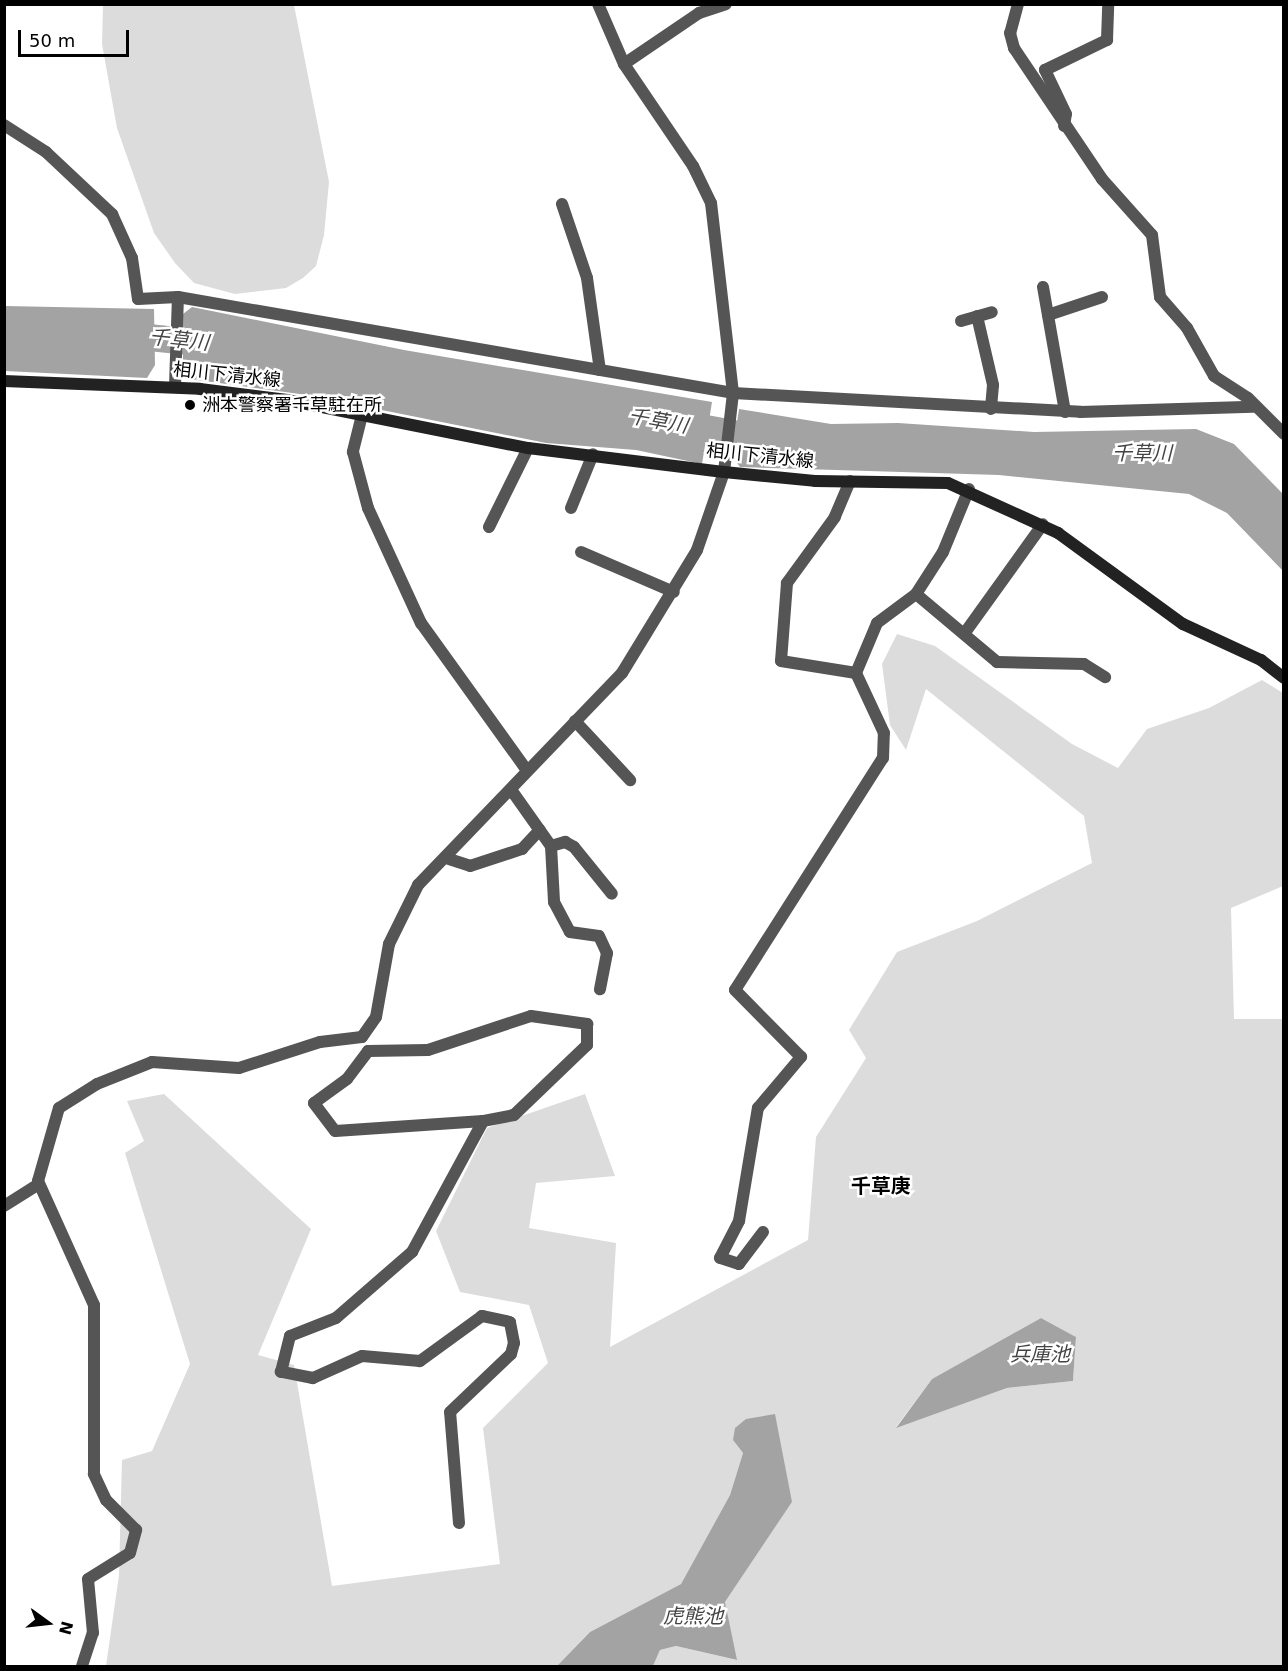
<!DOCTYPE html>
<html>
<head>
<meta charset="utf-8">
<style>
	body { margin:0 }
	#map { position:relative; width:1288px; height:1671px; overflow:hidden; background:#fff; font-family:"DejaVu Sans","Noto Sans JP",sans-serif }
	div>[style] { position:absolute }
	.green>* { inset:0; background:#dcdcdc }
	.water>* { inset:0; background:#a3a3a3 }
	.river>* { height:27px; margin:-13.5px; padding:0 13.5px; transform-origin:13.5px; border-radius:13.5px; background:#a3a3a3 }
	.street>* { height:12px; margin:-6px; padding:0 6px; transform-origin:6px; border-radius:6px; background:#555 }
	.secondary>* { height:12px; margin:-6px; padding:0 6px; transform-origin:6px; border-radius:6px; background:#222 }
	.dots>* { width:16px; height:16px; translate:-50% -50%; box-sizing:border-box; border:3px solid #fff; border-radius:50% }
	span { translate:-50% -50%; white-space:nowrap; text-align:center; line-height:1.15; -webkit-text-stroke:5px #fff; paint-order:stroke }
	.street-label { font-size:18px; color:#000 }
	.poi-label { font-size:18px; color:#000 }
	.left { translate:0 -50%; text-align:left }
	.water-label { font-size:20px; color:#444; font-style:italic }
	.neighbourhood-label { font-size:20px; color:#000; font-weight:700 }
	.frame { position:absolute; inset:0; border:6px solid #000; pointer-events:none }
	.north { position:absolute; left:18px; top:1593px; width:60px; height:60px; -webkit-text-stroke:4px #fff; paint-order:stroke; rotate:105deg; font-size:16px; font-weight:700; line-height:24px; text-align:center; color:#000 }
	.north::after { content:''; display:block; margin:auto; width:21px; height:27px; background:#000; clip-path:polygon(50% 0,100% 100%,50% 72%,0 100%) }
	.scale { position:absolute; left:18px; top:30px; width:111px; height:27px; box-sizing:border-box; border:3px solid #000; border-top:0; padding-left:8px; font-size:18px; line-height:21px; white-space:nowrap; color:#000; -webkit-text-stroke:4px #fff; paint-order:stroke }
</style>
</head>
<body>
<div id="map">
	<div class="green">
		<div style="clip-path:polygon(103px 5px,294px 5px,329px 182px,324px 235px,316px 266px,303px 278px,286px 288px,235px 294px,194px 283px,175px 263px,154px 233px,117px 128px,102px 44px)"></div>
		<div style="clip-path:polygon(evenodd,897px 634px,935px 646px,1072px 744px,1118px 768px,1147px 729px,1209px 708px,1262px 680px,1283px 693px,1283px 886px,1231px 908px,1234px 1019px,1283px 1019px,1283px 1666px,653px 1666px,660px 1650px,676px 1646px,736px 1660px,725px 1602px,792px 1502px,733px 1440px,743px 1453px,730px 1495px,681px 1584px,590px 1632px,557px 1666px,106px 1666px,119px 1575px,122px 1460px,152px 1451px,190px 1364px,125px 1153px,144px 1141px,127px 1101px,164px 1094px,311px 1229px,258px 1355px,294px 1365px,332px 1586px,500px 1564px,483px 1428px,548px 1363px,529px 1305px,460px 1292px,436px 1231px,487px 1128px,585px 1094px,615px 1176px,536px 1183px,529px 1228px,616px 1243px,610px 1347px,808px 1240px,816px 1137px,866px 1058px,849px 1030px,897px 952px,977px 921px,1092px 863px,1084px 816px,926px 689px,906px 750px,890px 725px,882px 664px,897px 634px,1041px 1318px,1076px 1337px,1073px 1381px,1007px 1388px,896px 1427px,932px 1379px,1041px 1318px)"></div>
	</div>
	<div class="water">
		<div style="clip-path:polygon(5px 306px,154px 309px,155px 365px,147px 378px,5px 371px)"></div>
		<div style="clip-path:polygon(192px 307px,404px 350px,712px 402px,702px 464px,636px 450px,546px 443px,307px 395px,190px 379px,183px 372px,183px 314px)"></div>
		<div style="clip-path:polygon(739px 409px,831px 424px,898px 423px,1034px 432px,1196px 429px,1234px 444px,1283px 494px,1283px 571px,1227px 513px,1189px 494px,999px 475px,740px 467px,732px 456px)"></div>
		<div style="clip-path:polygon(1041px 1318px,1076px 1337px,1073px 1381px,1007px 1388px,896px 1428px,932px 1379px)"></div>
		<div style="clip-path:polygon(775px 1414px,792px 1502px,725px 1602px,737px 1660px,676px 1646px,660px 1650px,653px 1666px,557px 1666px,590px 1632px,681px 1584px,730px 1495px,743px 1453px,733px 1440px,735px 1428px,746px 1419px)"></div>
	</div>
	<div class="river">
		<div style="left:119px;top:334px;width:87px;rotate:5.9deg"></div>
		<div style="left:673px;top:422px;width:87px;rotate:10.5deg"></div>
	</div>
	<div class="street">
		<div style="left:1018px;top:4px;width:30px;rotate:105deg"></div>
		<div style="left:1010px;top:33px;width:16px;rotate:75deg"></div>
		<div style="left:1014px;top:48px;width:158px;rotate:56.1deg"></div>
		<div style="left:1102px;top:179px;width:75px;rotate:48.2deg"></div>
		<div style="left:1152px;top:235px;width:63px;rotate:82.6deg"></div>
		<div style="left:1160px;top:297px;width:41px;rotate:48.9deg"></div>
		<div style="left:1187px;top:328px;width:55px;rotate:60.6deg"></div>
		<div style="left:1214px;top:376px;width:40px;rotate:32.9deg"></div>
		<div style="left:1248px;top:398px;width:51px;rotate:45deg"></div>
		<div style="left:624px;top:64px;width:91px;rotate:-34.2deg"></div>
		<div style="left:699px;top:13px;width:28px;rotate:-18deg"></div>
		<div style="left:4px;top:125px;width:50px;rotate:32.7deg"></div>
		<div style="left:46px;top:152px;width:91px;rotate:43.2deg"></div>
		<div style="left:112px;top:214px;width:48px;rotate:65.6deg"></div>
		<div style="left:132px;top:258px;width:41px;rotate:81.7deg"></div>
		<div style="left:138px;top:299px;width:40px;rotate:-2.9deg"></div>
		<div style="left:178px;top:297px;width:563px;rotate:9.81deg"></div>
		<div style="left:733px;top:393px;width:348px;rotate:3.1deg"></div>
		<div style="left:1080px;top:412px;width:173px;rotate:-1.7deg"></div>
		<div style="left:1064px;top:126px;width:12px;rotate:-81deg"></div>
		<div style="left:1066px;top:114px;width:49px;rotate:-115.5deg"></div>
		<div style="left:1045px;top:70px;width:69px;rotate:-25.8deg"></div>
		<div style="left:1107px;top:40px;width:36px;rotate:-88deg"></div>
		<div style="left:562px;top:204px;width:78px;rotate:71.3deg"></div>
		<div style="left:587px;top:278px;width:93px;rotate:82deg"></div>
		<div style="left:1043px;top:287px;width:127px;rotate:80deg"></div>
		<div style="left:1048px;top:315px;width:57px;rotate:-18.4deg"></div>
		<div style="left:977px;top:316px;width:71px;rotate:76.9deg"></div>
		<div style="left:993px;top:385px;width:24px;rotate:95deg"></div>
		<div style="left:961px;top:321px;width:32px;rotate:-16deg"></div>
		<div style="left:175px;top:386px;width:89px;rotate:-88.1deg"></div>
		<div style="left:362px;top:415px;width:38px;rotate:104deg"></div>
		<div style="left:353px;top:452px;width:58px;rotate:75deg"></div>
		<div style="left:368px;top:508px;width:127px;rotate:65.3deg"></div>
		<div style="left:421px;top:623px;width:180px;rotate:54.3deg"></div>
		<div style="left:850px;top:481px;width:39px;rotate:113deg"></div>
		<div style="left:835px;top:517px;width:82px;rotate:126deg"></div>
		<div style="left:787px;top:583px;width:78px;rotate:94.4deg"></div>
		<div style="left:781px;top:661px;width:76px;rotate:9.1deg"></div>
		<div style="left:571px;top:508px;width:58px;rotate:-67.8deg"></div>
		<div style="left:489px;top:527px;width:88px;rotate:-63.7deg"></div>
		<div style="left:581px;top:552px;width:101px;rotate:23.3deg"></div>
		<div style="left:916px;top:594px;width:106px;rotate:40deg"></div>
		<div style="left:997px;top:662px;width:87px;rotate:1.3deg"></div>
		<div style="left:1084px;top:664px;width:25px;rotate:32deg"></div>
		<div style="left:964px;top:634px;width:135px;rotate:-54.3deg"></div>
		<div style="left:575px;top:721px;width:81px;rotate:47deg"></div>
		<div style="left:512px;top:791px;width:67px;rotate:54.7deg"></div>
		<div style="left:551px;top:846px;width:56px;rotate:86.9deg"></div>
		<div style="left:554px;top:902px;width:34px;rotate:62deg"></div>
		<div style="left:570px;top:932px;width:29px;rotate:8deg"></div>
		<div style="left:599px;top:936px;width:19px;rotate:65deg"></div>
		<div style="left:607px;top:953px;width:37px;rotate:101deg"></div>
		<div style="left:551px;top:846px;width:15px;rotate:-16deg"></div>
		<div style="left:565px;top:842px;width:10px;rotate:29deg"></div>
		<div style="left:574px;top:847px;width:60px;rotate:51deg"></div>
		<div style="left:449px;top:859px;width:22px;rotate:18deg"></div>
		<div style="left:470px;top:866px;width:55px;rotate:-18.1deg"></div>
		<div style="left:522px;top:849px;width:26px;rotate:-47deg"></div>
		<div style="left:531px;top:1016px;width:57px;rotate:8.1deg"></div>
		<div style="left:587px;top:1024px;width:21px;rotate:90deg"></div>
		<div style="left:587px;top:1045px;width:101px;rotate:136.2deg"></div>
		<div style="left:514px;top:1115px;width:32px;rotate:169deg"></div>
		<div style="left:483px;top:1121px;width:148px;rotate:176.1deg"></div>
		<div style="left:335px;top:1131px;width:35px;rotate:-127deg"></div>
		<div style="left:314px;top:1103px;width:41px;rotate:-36deg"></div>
		<div style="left:347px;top:1079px;width:35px;rotate:-53deg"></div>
		<div style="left:368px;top:1051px;width:60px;rotate:-1deg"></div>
		<div style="left:428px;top:1050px;width:108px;rotate:-18.3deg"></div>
		<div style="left:4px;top:1206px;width:41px;rotate:-32.2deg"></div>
		<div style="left:763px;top:1232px;width:40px;rotate:127deg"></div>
		<div style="left:739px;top:1264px;width:20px;rotate:-162deg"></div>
		<div style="left:720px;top:1258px;width:42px;rotate:-62.8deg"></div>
		<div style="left:739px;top:1221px;width:115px;rotate:-80.5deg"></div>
		<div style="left:758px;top:1108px;width:67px;rotate:-49.9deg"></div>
		<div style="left:801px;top:1057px;width:94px;rotate:-134.6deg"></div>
		<div style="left:735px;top:990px;width:275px;rotate:-57.5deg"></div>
		<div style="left:883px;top:758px;width:25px;rotate:-88deg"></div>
		<div style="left:884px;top:733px;width:66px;rotate:-115deg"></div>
		<div style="left:856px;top:673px;width:54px;rotate:-67.2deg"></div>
		<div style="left:877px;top:623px;width:49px;rotate:-36.6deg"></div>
		<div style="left:916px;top:594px;width:50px;rotate:-57.3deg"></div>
		<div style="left:943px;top:552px;width:68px;rotate:-67.6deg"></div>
		<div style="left:459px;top:1523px;width:111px;rotate:-94.6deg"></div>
		<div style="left:450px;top:1412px;width:84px;rotate:-43.6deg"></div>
		<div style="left:511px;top:1354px;width:11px;rotate:-75deg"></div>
		<div style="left:514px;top:1343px;width:21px;rotate:-101deg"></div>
		<div style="left:510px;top:1322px;width:29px;rotate:-168deg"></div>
		<div style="left:482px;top:1316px;width:77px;rotate:144deg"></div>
		<div style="left:420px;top:1361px;width:58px;rotate:-175.1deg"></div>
		<div style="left:362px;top:1356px;width:54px;rotate:155.8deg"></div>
		<div style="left:313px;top:1378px;width:33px;rotate:-169deg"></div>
		<div style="left:281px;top:1372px;width:37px;rotate:-76deg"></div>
		<div style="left:290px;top:1336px;width:49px;rotate:-21.4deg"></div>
		<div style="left:336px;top:1318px;width:101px;rotate:-41deg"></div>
		<div style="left:412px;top:1252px;width:149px;rotate:-61.5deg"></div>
		<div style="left:82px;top:1666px;width:35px;rotate:-72deg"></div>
		<div style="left:93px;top:1633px;width:54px;rotate:-95.3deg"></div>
		<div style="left:88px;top:1579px;width:49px;rotate:-31.8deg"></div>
		<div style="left:130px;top:1553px;width:24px;rotate:-75deg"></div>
		<div style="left:136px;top:1530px;width:42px;rotate:-135deg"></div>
		<div style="left:106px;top:1500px;width:29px;rotate:-115deg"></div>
		<div style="left:94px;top:1474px;width:169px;rotate:-90deg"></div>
		<div style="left:94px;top:1305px;width:136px;rotate:-114.3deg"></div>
		<div style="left:38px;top:1181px;width:76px;rotate:-74deg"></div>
		<div style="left:59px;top:1108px;width:45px;rotate:-32.3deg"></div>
		<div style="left:97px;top:1084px;width:59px;rotate:-21.8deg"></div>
		<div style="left:152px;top:1062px;width:87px;rotate:3.9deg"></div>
		<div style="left:239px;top:1068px;width:85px;rotate:-17.8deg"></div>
		<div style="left:320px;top:1042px;width:42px;rotate:-6.8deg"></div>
		<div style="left:362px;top:1037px;width:24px;rotate:-55deg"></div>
		<div style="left:376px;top:1017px;width:74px;rotate:-79.9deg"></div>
		<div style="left:389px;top:944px;width:66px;rotate:-63.8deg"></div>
		<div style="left:418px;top:885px;width:294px;rotate:-46.1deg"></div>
		<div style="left:622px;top:673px;width:144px;rotate:-58.6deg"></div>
		<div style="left:697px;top:550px;width:83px;rotate:-70.9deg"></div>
		<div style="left:724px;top:472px;width:80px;rotate:-83.5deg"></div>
		<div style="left:733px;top:393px;width:191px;rotate:-96.6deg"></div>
		<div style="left:711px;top:203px;width:41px;rotate:-115.9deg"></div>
		<div style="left:693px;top:166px;width:123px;rotate:-124.1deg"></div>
		<div style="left:624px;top:64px;width:65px;rotate:-113.4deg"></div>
	</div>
	<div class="secondary">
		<div style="left:4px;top:381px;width:196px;rotate:2.3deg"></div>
		<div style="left:200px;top:389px;width:88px;rotate:7.2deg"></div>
		<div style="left:287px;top:400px;width:246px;rotate:11.3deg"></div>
		<div style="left:528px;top:448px;width:197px;rotate:7deg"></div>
		<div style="left:724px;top:472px;width:91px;rotate:5.6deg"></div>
		<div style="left:815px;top:481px;width:133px;rotate:0.9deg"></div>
		<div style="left:948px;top:483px;width:121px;rotate:24.4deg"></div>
		<div style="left:1058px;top:533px;width:155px;rotate:36.1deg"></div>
		<div style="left:1183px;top:624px;width:86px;rotate:24.8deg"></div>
		<div style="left:1261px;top:660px;width:29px;rotate:38deg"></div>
	</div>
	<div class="dots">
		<div style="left:190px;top:405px;background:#000"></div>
	</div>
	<div class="street-label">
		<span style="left:227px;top:375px;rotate:6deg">相川下清水線</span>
		<span style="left:760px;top:456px;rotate:6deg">相川下清水線</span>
	</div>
	<div class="poi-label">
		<span class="left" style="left:202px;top:405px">洲本警察署千草駐在所</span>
	</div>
	<div class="water-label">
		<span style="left:179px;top:340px;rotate:6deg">千草川</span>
		<span style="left:658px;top:421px;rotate:10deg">千草川</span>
		<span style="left:1142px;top:453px">千草川</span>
		<span style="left:1040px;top:1354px">兵庫池</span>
		<span style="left:693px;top:1616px">虎熊池</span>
	</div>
	<div class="neighbourhood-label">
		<span style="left:881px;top:1186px">千草庚</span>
	</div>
	<div class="frame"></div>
	<div class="north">N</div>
	<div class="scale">50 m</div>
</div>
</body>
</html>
